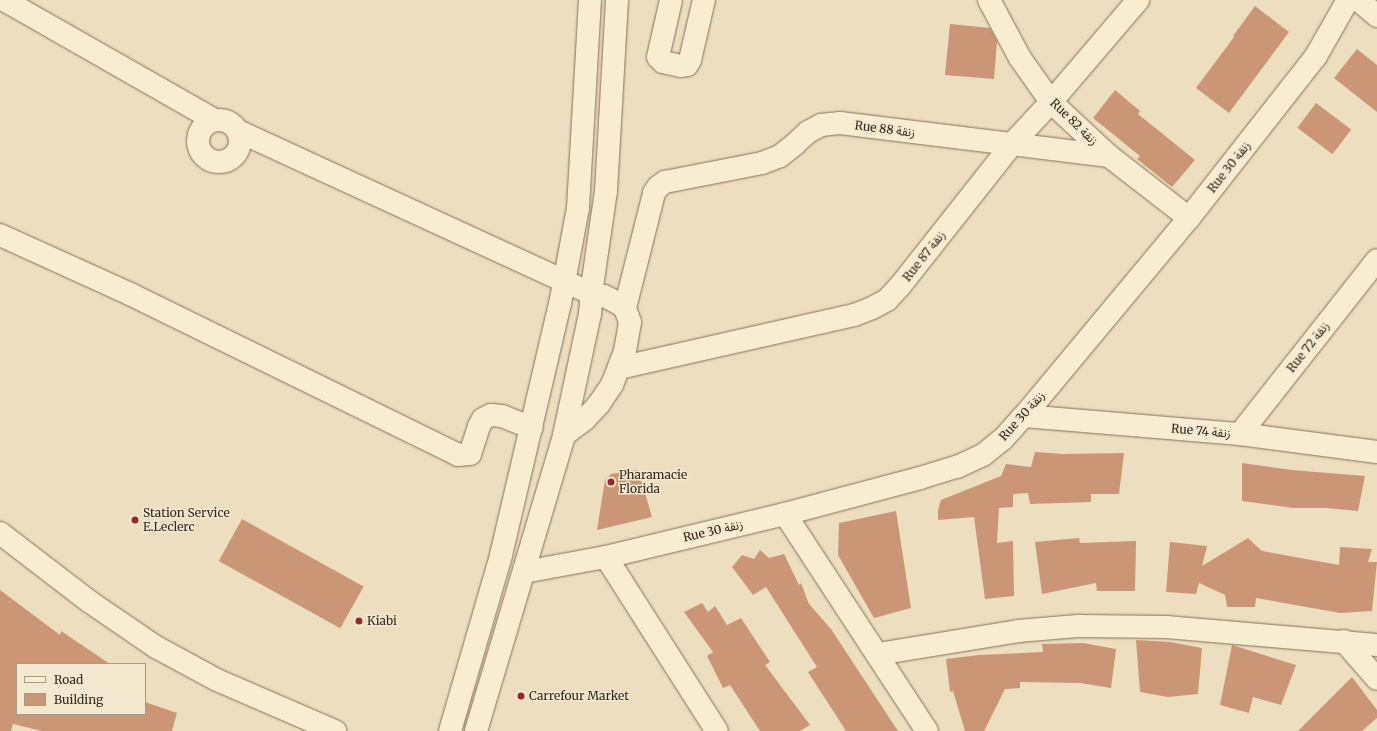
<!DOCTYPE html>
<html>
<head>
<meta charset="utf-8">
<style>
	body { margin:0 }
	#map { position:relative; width:1377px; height:731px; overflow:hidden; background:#eddebf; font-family:Merriweather,"Noto Sans Arabic",serif }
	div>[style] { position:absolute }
	.building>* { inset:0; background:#cb9675; transform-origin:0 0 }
	.roads { filter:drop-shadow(0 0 1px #856f58) drop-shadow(0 0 1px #856f58) }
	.street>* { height:22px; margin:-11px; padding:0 11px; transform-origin:11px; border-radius:11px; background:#f8ecd1 }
	.street>.ring { margin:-11px; padding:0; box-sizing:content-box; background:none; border:22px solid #f8ecd1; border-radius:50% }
	.secondary>* { height:22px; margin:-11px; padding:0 11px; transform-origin:11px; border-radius:11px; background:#f8ecd1 }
	.dots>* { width:11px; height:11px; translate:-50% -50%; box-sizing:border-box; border:2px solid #f4e8ce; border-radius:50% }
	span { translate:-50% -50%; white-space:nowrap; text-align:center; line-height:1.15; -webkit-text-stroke:3px #f4e8ce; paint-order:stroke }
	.street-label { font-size:12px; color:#34271c }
	.poi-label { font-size:12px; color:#34271c }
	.left { translate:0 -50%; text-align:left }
	.legend { position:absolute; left:16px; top:663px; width:130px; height:52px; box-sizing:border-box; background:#f4e8ce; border:1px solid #a79b87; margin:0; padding:5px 7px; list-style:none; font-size:12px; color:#34271c }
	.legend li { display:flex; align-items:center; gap:8px; height:20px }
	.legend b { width:20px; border:1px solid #a79b87 }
</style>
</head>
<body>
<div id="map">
	<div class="building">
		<div style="clip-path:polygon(1255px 6px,1289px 32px,1229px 113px,1196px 88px,1234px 37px,1233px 36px)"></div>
		<div style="clip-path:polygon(950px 24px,990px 28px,997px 41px,994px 79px,945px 75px)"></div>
		<div style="clip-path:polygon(1357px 49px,1377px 65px,1377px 112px,1334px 78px)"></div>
		<div style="clip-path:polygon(1115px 90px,1140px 111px,1138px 114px,1195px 160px,1172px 187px,1137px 159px,1140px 156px,1093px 118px)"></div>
		<div style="left:1316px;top:103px;width:44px;height:31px;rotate:37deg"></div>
		<div style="clip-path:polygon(1035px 452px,1063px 454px,1124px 453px,1119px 494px,1091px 494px,1091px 502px,1030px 504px,1028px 493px,1013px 494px,1013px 507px,999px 508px,997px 543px,1013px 541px,1014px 596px,985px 599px,974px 517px,938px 520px,938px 510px,941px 500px,1001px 476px,1006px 464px,1031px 467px)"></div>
		<div style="clip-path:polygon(1242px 463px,1292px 470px,1365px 476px,1358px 511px,1327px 508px,1293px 508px,1242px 501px)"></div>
		<div style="clip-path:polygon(638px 470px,652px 517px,597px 530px,605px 480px,611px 474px)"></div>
		<div style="clip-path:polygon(896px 511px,911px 608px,874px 618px,838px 555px,839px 523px)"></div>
		<div style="left:242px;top:519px;width:139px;height:48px;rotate:29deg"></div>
		<div style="clip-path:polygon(1079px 538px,1080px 543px,1136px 541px,1135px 591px,1097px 591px,1096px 583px,1042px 594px,1035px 542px)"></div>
		<div style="clip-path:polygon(1248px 538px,1262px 551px,1339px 565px,1340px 547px,1372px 549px,1368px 562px,1377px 562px,1372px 611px,1340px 613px,1256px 598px,1255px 607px,1227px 607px,1225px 595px,1199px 583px,1196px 594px,1166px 592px,1170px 542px,1207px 546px,1202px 566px)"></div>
		<div style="clip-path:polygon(760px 550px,769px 558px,784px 554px,799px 585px,801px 583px,809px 604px,831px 629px,898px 731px,846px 731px,808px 672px,817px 667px,766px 587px,753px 595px,732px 567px,742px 555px,754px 559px)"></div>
		<div style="clip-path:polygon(0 590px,60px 635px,61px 631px,110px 664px,17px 664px,17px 714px,145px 714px,145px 702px,177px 713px,172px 731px,42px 731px,13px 724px,11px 731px,0 731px)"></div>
		<div style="clip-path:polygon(702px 603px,708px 612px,715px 606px,727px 625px,741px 618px,770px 662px,765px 665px,810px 725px,800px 731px,760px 731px,730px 685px,723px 688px,707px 656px,713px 652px,684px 612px)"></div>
		<div style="clip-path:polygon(1136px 640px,1170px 642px,1202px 648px,1198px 694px,1168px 697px,1140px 692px)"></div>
		<div style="clip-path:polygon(1083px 643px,1116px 649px,1111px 688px,1080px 683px,1020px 682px,1020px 688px,1005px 689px,984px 731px,965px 731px,953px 691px,950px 692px,946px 659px,979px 655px,1043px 652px,1042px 644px)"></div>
		<div style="clip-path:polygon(1232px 645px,1296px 665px,1281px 705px,1253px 697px,1249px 713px,1220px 705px)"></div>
		<div style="clip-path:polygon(1352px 677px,1377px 710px,1377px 718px,1362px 731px,1298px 731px)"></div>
	</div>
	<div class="roads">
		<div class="street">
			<div style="left:4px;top:0;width:242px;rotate:29.7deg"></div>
			<div style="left:671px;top:0;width:58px;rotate:102.8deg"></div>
			<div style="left:658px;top:57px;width:7px;rotate:45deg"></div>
			<div style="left:663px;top:62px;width:18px;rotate:13deg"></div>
			<div style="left:681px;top:66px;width:6px;rotate:-9deg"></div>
			<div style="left:687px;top:65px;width:6px;rotate:-59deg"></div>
			<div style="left:690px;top:60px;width:62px;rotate:-76.9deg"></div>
			<div style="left:989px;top:0;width:66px;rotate:61.9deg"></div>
			<div style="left:1020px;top:58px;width:54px;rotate:54.8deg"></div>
			<div style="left:1051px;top:102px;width:79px;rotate:43deg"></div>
			<div style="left:1109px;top:156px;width:101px;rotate:37.8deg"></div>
			<div style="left:1358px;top:0;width:25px;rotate:40deg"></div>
			<div class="ring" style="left:198px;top:120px;width:20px;height:20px"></div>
			<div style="left:238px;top:131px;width:390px;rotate:24.7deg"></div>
			<div style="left:0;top:235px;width:143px;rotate:24.4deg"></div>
			<div style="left:130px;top:294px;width:365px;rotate:26.1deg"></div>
			<div style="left:458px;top:455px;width:12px;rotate:-5deg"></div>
			<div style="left:470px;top:454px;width:29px;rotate:-72deg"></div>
			<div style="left:479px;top:426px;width:8px;rotate:-60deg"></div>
			<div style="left:483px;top:419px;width:9px;rotate:-27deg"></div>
			<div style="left:491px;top:415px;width:11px;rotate:5deg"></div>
			<div style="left:502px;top:416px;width:32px;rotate:22deg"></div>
			<div style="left:625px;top:308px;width:119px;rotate:-75.8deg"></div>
			<div style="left:654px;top:193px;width:7px;rotate:-56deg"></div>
			<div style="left:658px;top:187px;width:9px;rotate:-36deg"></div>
			<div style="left:665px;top:182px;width:99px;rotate:-11.1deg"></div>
			<div style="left:762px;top:163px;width:19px;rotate:-21deg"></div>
			<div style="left:780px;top:156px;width:18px;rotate:-38deg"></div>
			<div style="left:794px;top:145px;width:19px;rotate:-43deg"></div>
			<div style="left:808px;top:132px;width:15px;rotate:-28deg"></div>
			<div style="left:821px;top:125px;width:19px;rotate:-6deg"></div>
			<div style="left:840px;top:123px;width:271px;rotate:7deg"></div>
			<div style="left:619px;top:368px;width:241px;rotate:-12.7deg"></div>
			<div style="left:854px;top:315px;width:19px;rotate:-21deg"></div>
			<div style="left:872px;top:308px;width:17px;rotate:-28deg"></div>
			<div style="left:887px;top:300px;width:19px;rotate:-47deg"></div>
			<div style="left:900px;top:286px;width:181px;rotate:-51.7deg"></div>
			<div style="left:1012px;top:144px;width:57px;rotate:-47.1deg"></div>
			<div style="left:1051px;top:102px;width:134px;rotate:-49.5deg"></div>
			<div style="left:1024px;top:416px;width:217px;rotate:4.8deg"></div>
			<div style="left:1240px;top:434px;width:138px;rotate:7.5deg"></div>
			<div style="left:1240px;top:434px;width:221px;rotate:-51.8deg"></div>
			<div style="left:785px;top:514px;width:259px;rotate:56.8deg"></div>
			<div style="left:0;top:533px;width:113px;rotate:37.5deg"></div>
			<div style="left:90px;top:602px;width:80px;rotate:34.3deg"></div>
			<div style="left:156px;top:647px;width:69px;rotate:28.4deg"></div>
			<div style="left:217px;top:680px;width:129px;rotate:23.4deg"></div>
			<div style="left:606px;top:557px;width:206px;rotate:57.5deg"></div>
			<div style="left:524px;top:572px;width:83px;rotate:-10.4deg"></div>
			<div style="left:606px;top:557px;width:184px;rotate:-13.5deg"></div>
			<div style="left:785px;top:514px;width:140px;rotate:-14.9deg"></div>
			<div style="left:920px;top:478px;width:39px;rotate:-17deg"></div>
			<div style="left:957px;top:467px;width:29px;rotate:-25deg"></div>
			<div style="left:983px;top:455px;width:26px;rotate:-39deg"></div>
			<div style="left:1003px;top:439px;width:31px;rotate:-48deg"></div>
			<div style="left:1024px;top:416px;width:258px;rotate:-50.2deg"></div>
			<div style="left:1189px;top:218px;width:206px;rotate:-51.9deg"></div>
			<div style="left:1316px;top:56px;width:64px;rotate:-60.3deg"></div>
			<div style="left:1344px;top:641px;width:50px;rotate:49deg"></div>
			<div style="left:878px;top:654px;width:142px;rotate:-9.3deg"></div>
			<div style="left:1018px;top:631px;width:60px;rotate:-4.8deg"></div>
			<div style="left:1078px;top:626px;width:88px;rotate:0.7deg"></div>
			<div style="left:1166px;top:627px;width:212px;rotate:4.9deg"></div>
		</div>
		<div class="secondary">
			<div style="left:564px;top:435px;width:26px;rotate:-37deg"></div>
			<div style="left:585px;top:419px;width:21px;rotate:-47deg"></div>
			<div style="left:599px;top:404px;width:23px;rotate:-56deg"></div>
			<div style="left:612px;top:385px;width:36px;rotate:-69deg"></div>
			<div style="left:625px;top:351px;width:29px;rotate:-80deg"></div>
			<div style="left:630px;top:322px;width:15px;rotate:-110deg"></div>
			<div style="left:625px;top:308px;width:11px;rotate:-146deg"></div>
			<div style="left:616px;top:302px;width:13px;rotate:-153deg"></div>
			<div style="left:604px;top:296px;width:12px;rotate:-171deg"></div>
			<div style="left:450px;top:731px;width:183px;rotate:-73.8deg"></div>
			<div style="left:501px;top:555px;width:258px;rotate:-76.8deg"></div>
			<div style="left:560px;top:304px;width:98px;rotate:-79.4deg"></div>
			<div style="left:578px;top:208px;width:208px;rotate:-86.7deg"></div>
			<div style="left:476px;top:731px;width:309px;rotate:-73.4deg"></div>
			<div style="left:564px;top:435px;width:124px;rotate:-77.9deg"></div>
			<div style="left:590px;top:314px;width:34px;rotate:-85deg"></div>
			<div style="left:593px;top:280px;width:90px;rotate:-81.7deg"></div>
			<div style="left:606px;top:191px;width:191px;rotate:-86.7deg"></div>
		</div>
	</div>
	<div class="dots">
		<div style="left:611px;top:482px;background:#93292c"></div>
		<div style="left:135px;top:520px;background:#93292c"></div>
		<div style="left:359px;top:621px;background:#93292c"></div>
		<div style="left:521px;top:696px;background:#93292c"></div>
	</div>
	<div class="street-label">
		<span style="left:1074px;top:122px;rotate:44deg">Rue 82 زنقة</span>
		<span style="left:885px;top:129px;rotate:7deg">Rue 88 زنقة</span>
		<span style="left:1229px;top:167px;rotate:-52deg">Rue 30 زنقة</span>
		<span style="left:924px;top:256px;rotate:-52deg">Rue 87 زنقة</span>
		<span style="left:1308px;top:347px;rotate:-52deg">Rue 72 زنقة</span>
		<span style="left:1022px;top:416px;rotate:-48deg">Rue 30 زنقة</span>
		<span style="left:1201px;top:431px;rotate:5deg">Rue 74 زنقة</span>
		<span style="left:713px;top:531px;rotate:-13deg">Rue 30 زنقة</span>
	</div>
	<div class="poi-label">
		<span class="left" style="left:619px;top:482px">Pharamacie<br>Florida</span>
		<span class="left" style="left:143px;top:520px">Station Service<br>E.Leclerc</span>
		<span class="left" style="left:367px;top:621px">Kiabi</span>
		<span class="left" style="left:529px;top:696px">Carrefour Market</span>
	</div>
	<ul class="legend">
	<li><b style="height:5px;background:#f8ecd1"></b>Road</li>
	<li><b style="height:11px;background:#cb9675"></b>Building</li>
	</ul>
</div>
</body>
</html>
